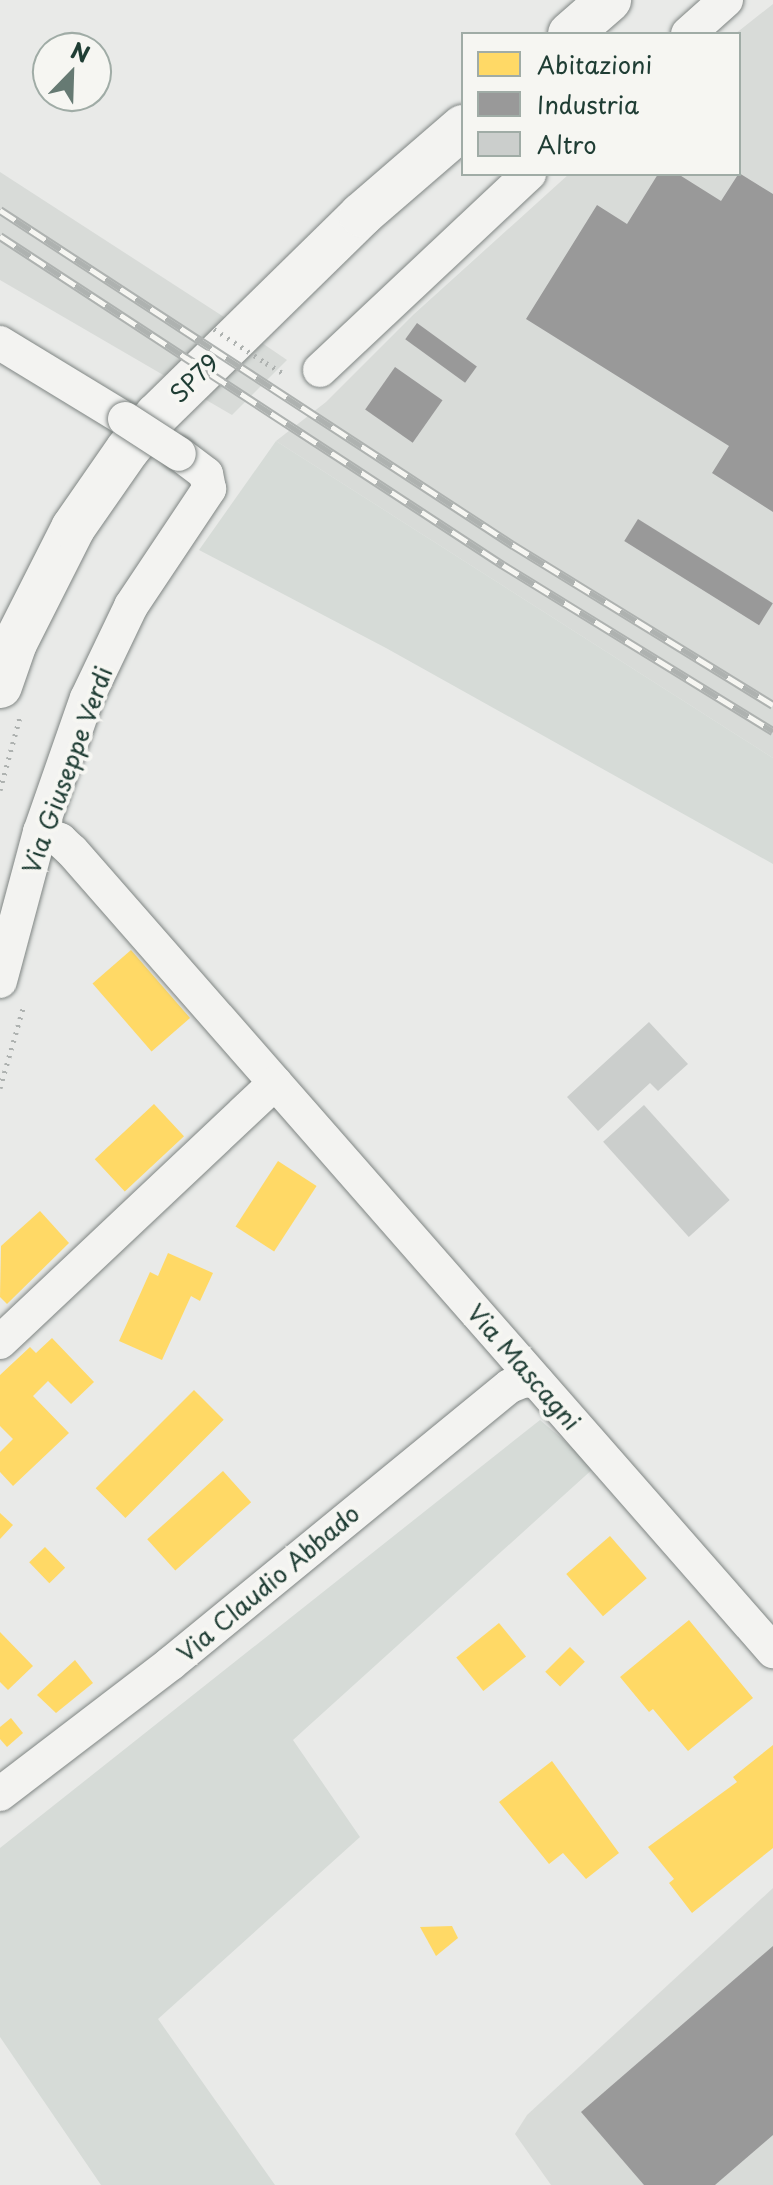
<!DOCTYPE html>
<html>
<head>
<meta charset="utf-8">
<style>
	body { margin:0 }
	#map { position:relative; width:773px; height:2185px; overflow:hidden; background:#e9eae8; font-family:"Playpen Sans",sans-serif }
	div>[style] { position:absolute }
	.built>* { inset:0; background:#d8dbd8 }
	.green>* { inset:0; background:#d6dbd7 }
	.homes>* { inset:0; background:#ffd966; transform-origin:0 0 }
	.industry>* { inset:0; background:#999; transform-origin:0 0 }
	.building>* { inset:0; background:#cbcecc; transform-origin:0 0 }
	.path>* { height:5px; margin-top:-2.5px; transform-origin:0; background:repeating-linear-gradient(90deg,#aeb2b0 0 2px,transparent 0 8px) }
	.roads { filter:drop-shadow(0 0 2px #7f8583) drop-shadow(0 0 2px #7f8583) }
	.minor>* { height:34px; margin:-17px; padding:0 17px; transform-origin:17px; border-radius:17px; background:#f3f3f1 }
	.secondary>* { height:44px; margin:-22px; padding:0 22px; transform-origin:22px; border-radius:22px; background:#f3f3f1 }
	.rail>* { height:9px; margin-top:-4.5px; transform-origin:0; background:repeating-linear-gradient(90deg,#f6f6f2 0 18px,#aeb2b0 0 36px); box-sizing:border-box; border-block:2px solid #aeb2b0 }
	.path-bridge>* { height:5px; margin-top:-2.5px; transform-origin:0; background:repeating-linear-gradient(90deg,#aeb2b0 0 2px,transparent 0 8px) }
	.bridges { filter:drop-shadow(0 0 2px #7f8583) drop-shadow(0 0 2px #7f8583) }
	.minor-bridge>* { height:34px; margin:-17px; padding:0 17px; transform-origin:17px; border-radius:17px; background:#f3f3f1 }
	span { translate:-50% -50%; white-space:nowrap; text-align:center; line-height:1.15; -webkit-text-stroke:8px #f6f6f2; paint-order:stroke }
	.street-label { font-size:24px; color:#1f3d34 }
	.legend { position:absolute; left:461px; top:32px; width:280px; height:144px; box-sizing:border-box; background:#f6f6f2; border:2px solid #a0aca6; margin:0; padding:10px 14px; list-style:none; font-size:24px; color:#1f3d34 }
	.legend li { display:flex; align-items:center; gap:16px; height:40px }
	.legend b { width:40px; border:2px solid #a0aca6 }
	.north { position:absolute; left:32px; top:32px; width:80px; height:80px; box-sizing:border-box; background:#f6f6f2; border:2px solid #a0aca6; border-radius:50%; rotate:23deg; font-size:22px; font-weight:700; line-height:32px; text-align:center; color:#1f3d34 }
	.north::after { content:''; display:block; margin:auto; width:28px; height:36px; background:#667a73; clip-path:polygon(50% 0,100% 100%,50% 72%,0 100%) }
</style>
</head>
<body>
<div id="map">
	<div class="built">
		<div style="clip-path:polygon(773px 4px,773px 758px,276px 441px,326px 402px,413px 315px,569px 174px,739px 174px,739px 34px,735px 34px)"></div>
		<div style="clip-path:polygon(0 172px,224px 317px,287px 360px,232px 415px,0 280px)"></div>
		<div style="clip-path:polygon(773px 1888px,773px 2185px,551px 2185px,515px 2134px,527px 2115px)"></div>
	</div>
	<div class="green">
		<div style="clip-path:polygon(276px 441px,773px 758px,773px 864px,386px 648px,199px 550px)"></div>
		<div style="clip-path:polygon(540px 1420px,595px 1467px,293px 1740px,360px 1837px,158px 2019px,275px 2185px,101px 2185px,0 2037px,0 1848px)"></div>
	</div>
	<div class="homes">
		<div style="left:131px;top:950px;width:90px;height:51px;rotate:49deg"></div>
		<div style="left:154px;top:1104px;width:44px;height:81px;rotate:47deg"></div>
		<div style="left:278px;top:1161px;width:46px;height:78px;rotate:33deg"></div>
		<div style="clip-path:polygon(40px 1211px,69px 1243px,7px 1304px,0 1297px,1px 1246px)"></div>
		<div style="clip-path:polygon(168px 1253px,213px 1273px,200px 1301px,191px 1296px,162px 1360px,119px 1341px,150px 1272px,158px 1276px)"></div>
		<div style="clip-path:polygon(52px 1338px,94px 1382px,71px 1404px,48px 1381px,33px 1396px,69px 1433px,13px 1486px,0 1472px,0 1452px,13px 1439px,0 1426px,0 1375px,30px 1347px,36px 1353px)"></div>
		<div style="left:194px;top:1390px;width:42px;height:139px;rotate:45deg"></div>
		<div style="left:223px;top:1471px;width:42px;height:102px;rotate:48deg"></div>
		<div style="clip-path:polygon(0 1513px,13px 1525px,0 1539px)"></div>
		<div style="left:610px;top:1536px;width:56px;height:58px;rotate:49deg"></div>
		<div style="left:45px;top:1547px;width:29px;height:22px;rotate:46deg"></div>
		<div style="clip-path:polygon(689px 1620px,753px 1698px,688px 1751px,653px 1709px,649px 1712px,620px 1677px)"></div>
		<div style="left:499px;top:1623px;width:43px;height:55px;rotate:51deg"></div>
		<div style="clip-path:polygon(0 1632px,33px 1666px,8px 1690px,0 1682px)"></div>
		<div style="left:570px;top:1647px;width:21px;height:35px;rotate:45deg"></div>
		<div style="clip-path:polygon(75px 1660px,93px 1683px,56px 1713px,37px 1695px)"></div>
		<div style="clip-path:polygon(11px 1718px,23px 1733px,7px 1747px,0 1739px,0 1727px)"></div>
		<div style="clip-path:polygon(773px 1745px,773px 1848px,692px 1913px,669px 1883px,674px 1879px,648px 1847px,737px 1782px,733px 1777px)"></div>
		<div style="clip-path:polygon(552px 1761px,619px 1853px,586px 1879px,563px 1853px,549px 1864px,499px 1802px)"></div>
		<div style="clip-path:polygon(452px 1926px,458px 1938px,436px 1956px,420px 1927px)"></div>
	</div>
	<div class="industry">
		<div style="clip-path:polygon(739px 173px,773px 194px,773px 512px,712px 473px,729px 446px,526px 319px,597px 205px,627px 224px,658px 174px,678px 174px,721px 201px)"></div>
		<div style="left:417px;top:323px;width:74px;height:20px;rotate:36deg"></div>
		<div style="left:395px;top:367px;width:58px;height:52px;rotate:35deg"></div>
		<div style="left:638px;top:519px;width:159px;height:26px;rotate:32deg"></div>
		<div style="clip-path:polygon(773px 1946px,773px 2135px,715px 2185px,644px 2185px,581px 2112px)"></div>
	</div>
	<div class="building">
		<div style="clip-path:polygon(649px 1022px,688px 1064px,658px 1091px,650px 1083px,598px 1131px,567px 1097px)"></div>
		<div style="left:644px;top:1105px;width:128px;height:55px;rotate:48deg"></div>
	</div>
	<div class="path">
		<div style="left:266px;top:363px;width:23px;rotate:31deg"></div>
		<div style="left:0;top:790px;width:76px;rotate:-74.7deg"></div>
		<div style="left:0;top:1088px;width:86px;rotate:-73.9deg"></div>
	</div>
	<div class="roads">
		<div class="minor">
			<div style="left:688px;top:34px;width:51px;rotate:-41.8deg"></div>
			<div style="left:0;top:343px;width:146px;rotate:31.3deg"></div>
			<div style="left:320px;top:370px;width:287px;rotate:-43.2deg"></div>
			<div style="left:40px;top:832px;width:22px;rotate:22deg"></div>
			<div style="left:60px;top:840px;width:16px;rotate:43deg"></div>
			<div style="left:72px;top:851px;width:1064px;rotate:48.77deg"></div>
			<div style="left:0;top:981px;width:154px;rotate:-75deg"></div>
			<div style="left:40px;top:832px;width:142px;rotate:-70.7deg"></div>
			<div style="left:87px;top:698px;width:102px;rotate:-64.4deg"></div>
			<div style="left:131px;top:606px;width:141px;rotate:-56.3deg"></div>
			<div style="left:209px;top:489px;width:15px;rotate:-101deg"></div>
			<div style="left:206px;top:474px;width:34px;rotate:-143deg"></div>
			<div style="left:0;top:1342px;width:378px;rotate:-43.3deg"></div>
			<div style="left:0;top:1794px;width:214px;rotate:-37.4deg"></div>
			<div style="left:170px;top:1664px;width:439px;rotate:-39.3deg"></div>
			<div style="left:510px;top:1386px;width:16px;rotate:-22deg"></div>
			<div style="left:525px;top:1380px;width:12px;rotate:9deg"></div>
		</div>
		<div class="secondary">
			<div style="left:570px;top:34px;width:52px;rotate:-41.1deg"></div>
			<div style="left:0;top:686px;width:46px;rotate:-70.8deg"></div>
			<div style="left:15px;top:643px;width:129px;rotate:-63.2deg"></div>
			<div style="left:73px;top:528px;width:96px;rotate:-55.2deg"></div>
			<div style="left:128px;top:449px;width:45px;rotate:-49.5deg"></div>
			<div style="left:157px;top:415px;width:286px;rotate:-44.4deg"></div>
			<div style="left:361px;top:215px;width:135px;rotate:-40.8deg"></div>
		</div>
	</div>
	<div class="rail">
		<div style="left:0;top:210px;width:613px;rotate:33.15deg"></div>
		<div style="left:513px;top:545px;width:305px;rotate:31.6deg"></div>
		<div style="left:0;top:236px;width:601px;rotate:33.19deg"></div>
		<div style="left:503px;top:565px;width:317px;rotate:31.6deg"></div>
	</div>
	<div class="path-bridge">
		<div style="left:214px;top:329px;width:62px;rotate:33.2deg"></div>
	</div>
	<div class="bridges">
		<div class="minor-bridge">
			<div style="left:125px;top:419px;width:64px;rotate:32.9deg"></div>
		</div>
	</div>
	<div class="street-label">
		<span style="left:194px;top:378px;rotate:-45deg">SP79</span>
		<span style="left:67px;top:770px;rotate:-70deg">Via Giuseppe Verdi</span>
		<span style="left:524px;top:1367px;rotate:49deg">Via Mascagni</span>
		<span style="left:268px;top:1583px;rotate:-40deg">Via Claudio Abbado</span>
	</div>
	<ul class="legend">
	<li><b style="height:22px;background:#ffd966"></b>Abitazioni</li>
	<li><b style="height:22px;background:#999"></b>Industria</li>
	<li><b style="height:22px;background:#cbcecc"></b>Altro</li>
	</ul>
	<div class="north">N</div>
</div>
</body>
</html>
